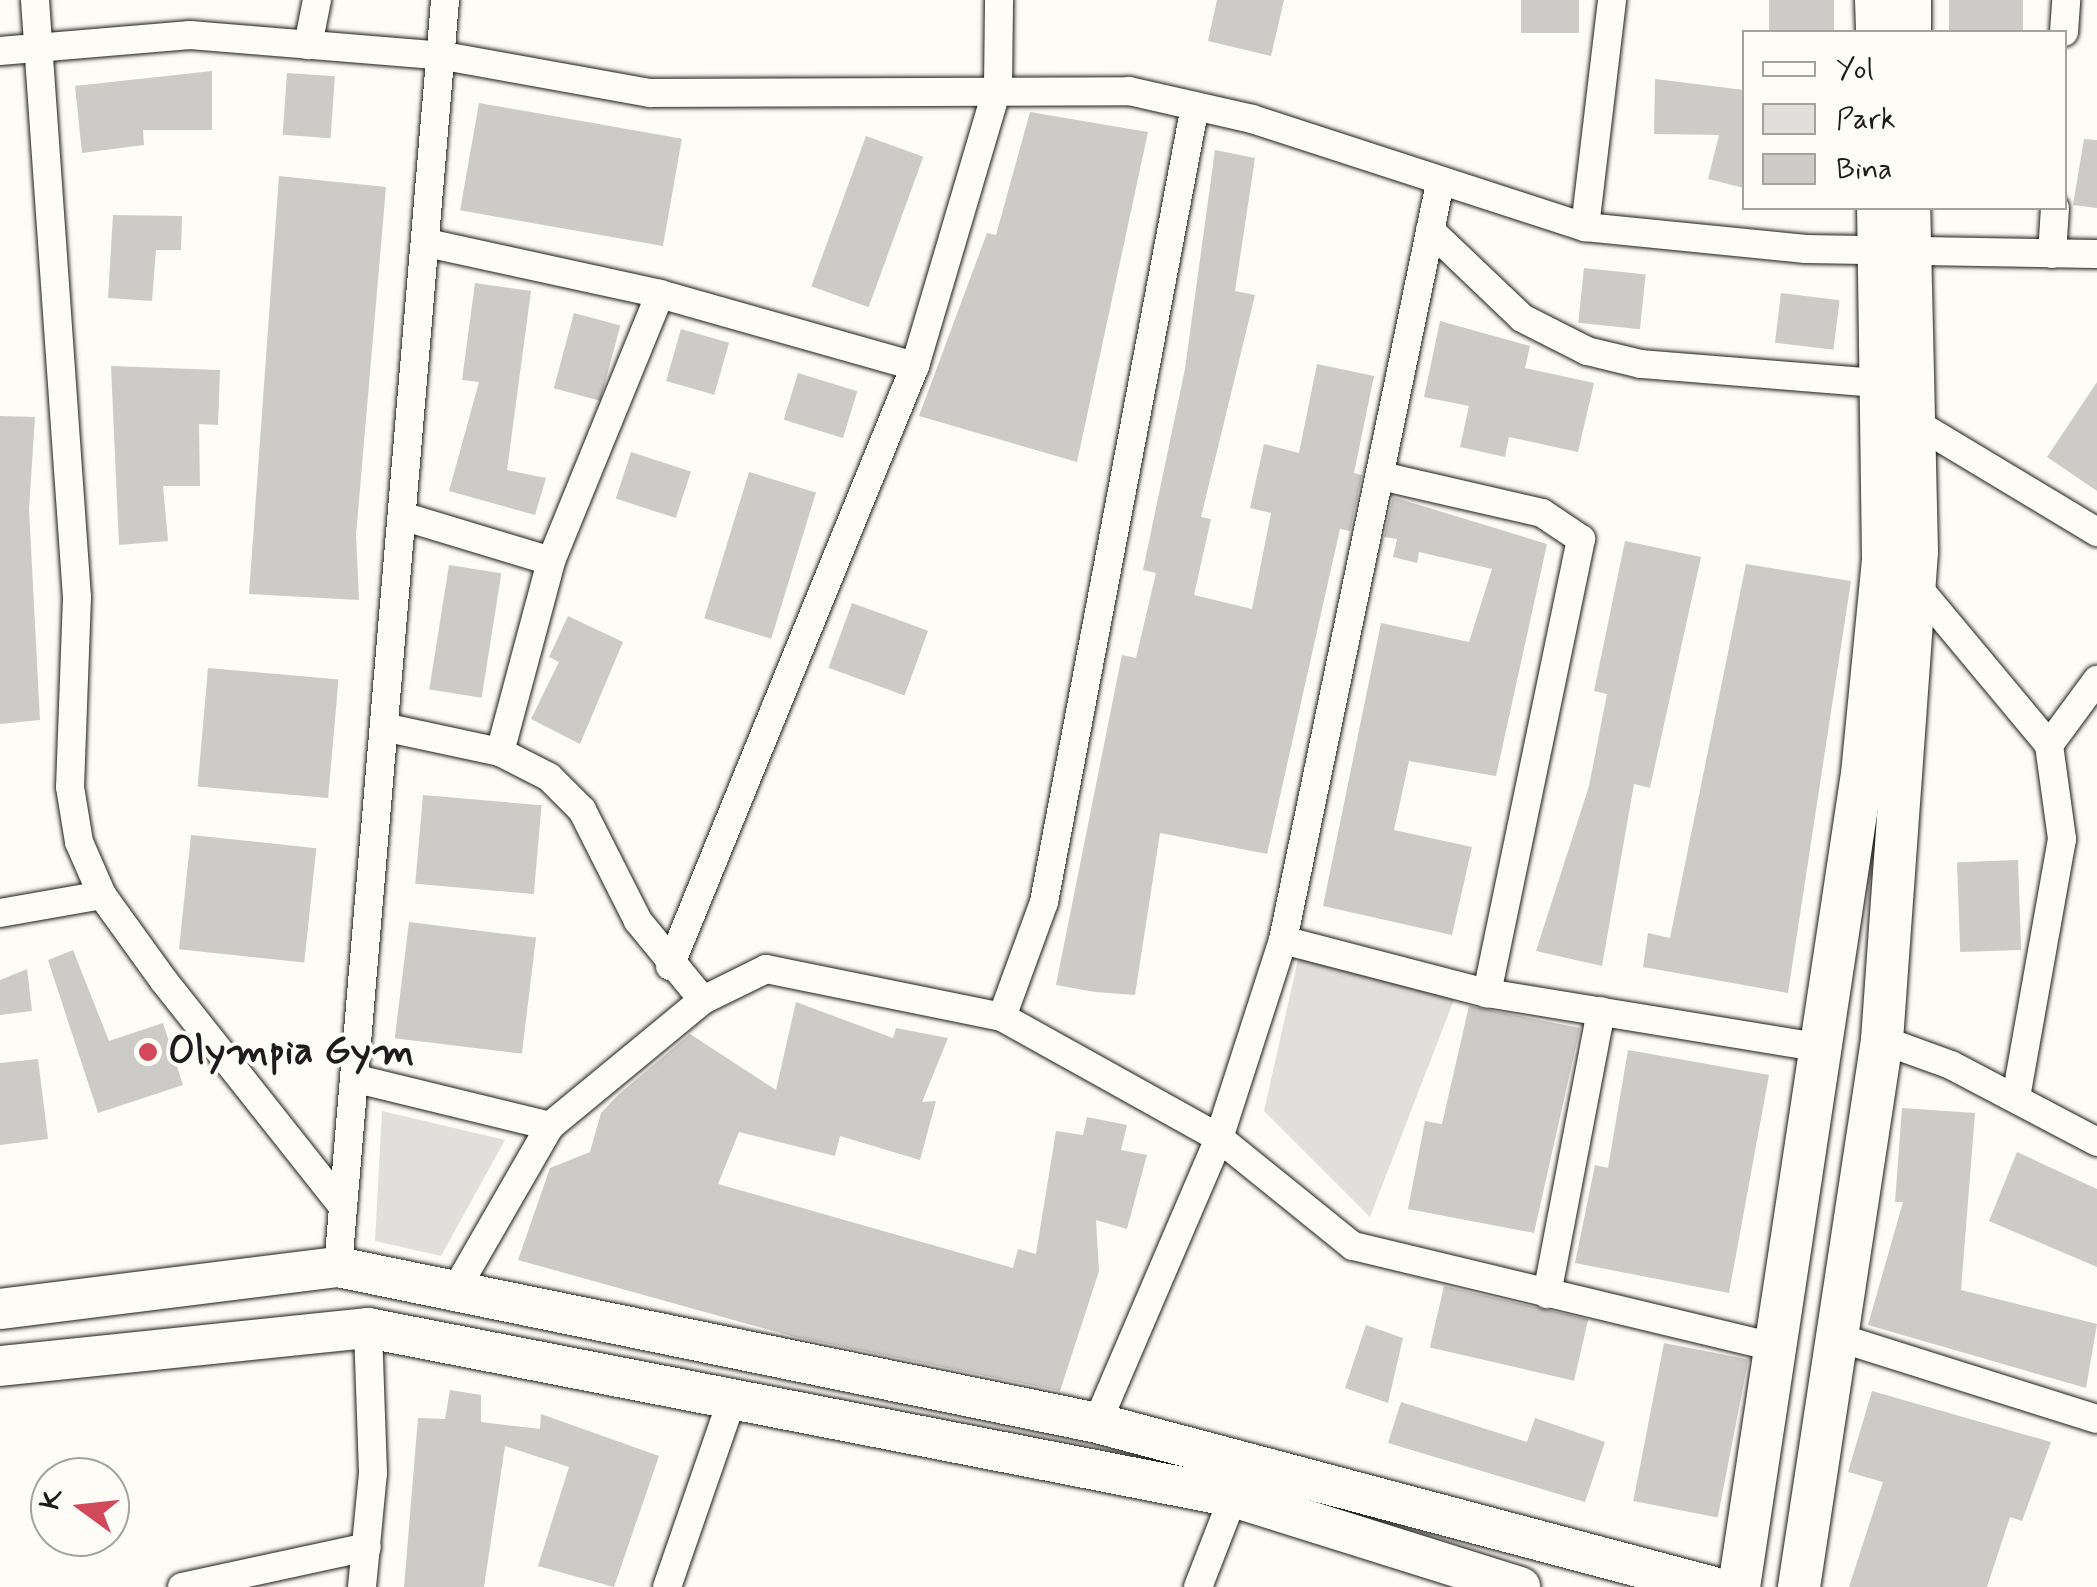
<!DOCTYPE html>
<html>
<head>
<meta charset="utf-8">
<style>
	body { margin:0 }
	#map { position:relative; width:2097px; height:1587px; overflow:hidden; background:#fdfcf7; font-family:Mynerve,sans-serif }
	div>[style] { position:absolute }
	.green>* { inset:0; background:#e0dfdb }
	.building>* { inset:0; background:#cccbc8; transform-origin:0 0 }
	.roads { filter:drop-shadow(0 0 2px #1c1c1c) drop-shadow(0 0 2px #1c1c1c) }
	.minor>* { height:28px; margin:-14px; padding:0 14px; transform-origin:14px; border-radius:14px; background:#fdfcf7 }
	.secondary>* { height:40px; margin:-20px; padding:0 20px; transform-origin:20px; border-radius:20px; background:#fdfcf7 }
	.primary>* { height:42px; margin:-21px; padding:0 21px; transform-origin:21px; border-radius:21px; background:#fdfcf7 }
	.dots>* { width:28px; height:28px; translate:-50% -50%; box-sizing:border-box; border:5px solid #fdfcf7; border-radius:50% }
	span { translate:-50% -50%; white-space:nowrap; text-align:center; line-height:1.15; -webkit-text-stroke:8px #fdfcf7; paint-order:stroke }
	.poi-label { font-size:40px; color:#1c1c1c; font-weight:700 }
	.left { translate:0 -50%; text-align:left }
	.legend { position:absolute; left:1742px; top:30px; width:325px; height:180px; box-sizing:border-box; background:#fdfcf7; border:2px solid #a3a29f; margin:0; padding:12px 18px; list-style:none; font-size:30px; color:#1c1c1c }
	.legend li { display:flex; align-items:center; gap:20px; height:50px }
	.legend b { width:50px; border:2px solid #a3a29f }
	.north { position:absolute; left:30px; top:1457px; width:100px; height:100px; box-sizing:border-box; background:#fdfcf7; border:2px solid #a3a29f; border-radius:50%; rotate:285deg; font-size:28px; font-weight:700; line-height:40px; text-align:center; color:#1c1c1c }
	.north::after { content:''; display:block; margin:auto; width:35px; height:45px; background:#d1495b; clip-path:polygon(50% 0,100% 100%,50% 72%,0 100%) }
</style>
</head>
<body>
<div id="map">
	<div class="green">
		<div style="clip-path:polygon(1299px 955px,1455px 997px,1370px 1217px,1264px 1111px)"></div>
		<div style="clip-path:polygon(382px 1111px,505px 1140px,441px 1256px,375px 1241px)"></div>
	</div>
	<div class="building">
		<div style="clip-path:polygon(1217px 0,1284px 0,1271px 56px,1208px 41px)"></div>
		<div style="left:1521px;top:0;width:58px;height:33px"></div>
		<div style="left:1769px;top:0;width:65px;height:32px"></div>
		<div style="left:1949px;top:0;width:74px;height:32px"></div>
		<div style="clip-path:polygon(212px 71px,212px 130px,143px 130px,144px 145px,82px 153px,75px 86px)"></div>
		<div style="left:287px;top:73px;width:48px;height:62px;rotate:4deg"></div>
		<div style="clip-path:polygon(1655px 79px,1744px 90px,1744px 188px,1708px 179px,1719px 135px,1654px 134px)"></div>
		<div style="left:479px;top:103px;width:206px;height:109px;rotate:10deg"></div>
		<div style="clip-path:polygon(1030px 112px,1148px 132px,1077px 462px,919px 416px,987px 233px,996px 235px)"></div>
		<div style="left:866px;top:136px;width:61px;height:160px;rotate:20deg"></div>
		<div style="clip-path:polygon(2084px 139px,2097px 140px,2097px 208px,2073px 205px)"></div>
		<div style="clip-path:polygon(1215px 150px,1255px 158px,1235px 291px,1255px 295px,1201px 517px,1211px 519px,1194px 595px,1252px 609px,1271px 513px,1250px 508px,1264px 444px,1299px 453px,1317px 364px,1374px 376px,1354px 473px,1362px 475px,1350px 531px,1340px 529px,1267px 854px,1160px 833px,1135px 995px,1095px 992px,1056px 985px,1122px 655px,1136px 658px,1156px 573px,1143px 570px,1185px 369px)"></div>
		<div style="clip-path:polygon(279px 176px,386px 187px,356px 535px,359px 600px,249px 594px)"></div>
		<div style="clip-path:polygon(113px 215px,182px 216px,181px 250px,156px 250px,152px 301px,108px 298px)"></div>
		<div style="left:1584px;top:268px;width:62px;height:55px;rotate:6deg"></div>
		<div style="clip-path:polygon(475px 283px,531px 291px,507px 470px,546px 478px,535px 515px,449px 491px,479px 382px,462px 380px)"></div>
		<div style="left:1781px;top:293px;width:59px;height:50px;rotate:7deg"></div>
		<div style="left:574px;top:313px;width:48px;height:78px;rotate:15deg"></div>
		<div style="clip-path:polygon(1440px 321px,1530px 346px,1525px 368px,1594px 383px,1578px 452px,1509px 437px,1505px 457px,1460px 447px,1469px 406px,1424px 397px)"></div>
		<div style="left:681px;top:329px;width:50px;height:54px;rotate:16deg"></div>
		<div style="clip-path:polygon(111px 366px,220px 370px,218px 425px,199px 424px,200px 486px,163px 486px,168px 541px,119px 545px)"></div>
		<div style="left:798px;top:373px;width:62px;height:49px;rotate:17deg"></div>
		<div style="clip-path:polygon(2097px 382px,2097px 491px,2047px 457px)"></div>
		<div style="clip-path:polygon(0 416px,35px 417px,29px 509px,40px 720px,0 724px)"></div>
		<div style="left:631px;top:452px;width:63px;height:49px;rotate:18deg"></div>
		<div style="left:749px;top:472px;width:70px;height:153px;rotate:17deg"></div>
		<div style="clip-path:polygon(1393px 497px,1547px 544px,1496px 776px,1409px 761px,1394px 830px,1472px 847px,1452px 935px,1323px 906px,1381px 623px,1469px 642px,1492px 569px,1419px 552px,1417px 563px,1393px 557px,1397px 539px,1384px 537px)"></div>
		<div style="clip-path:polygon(1625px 541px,1701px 557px,1650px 788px,1634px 784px,1602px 966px,1536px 951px,1589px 786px,1607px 694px,1594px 691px)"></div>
		<div style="clip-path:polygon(1746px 564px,1851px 581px,1788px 993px,1643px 967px,1648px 933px,1670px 938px)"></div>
		<div style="left:449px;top:565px;width:53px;height:126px;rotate:9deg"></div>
		<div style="left:852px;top:603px;width:81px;height:69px;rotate:20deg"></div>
		<div style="clip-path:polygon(568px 616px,623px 642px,580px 744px,531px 719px,559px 662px,549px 657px)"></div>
		<div style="left:208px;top:668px;width:131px;height:119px;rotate:5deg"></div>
		<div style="left:423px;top:795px;width:119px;height:89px;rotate:5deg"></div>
		<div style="left:191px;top:835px;width:126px;height:115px;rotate:6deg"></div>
		<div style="left:2018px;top:860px;width:90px;height:61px;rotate:88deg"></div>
		<div style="left:409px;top:922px;width:128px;height:117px;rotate:7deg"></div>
		<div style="clip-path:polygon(73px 950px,109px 1041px,163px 1023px,183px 1085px,98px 1113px,48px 960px)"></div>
		<div style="clip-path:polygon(27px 969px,32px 1011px,0 1015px,0 980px)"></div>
		<div style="clip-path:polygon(796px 1002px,893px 1038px,896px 1028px,948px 1038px,922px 1102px,936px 1101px,920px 1160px,840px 1136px,835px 1156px,739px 1132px,718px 1184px,1013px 1268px,1018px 1249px,1036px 1254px,1056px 1131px,1083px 1135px,1087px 1117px,1127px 1125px,1121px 1150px,1147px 1155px,1127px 1229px,1096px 1220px,1099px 1271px,1060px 1391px,795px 1337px,518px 1260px,550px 1168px,590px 1152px,601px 1113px,618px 1095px,690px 1034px,776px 1090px)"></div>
		<div style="clip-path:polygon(1469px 1006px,1580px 1028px,1534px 1233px,1408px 1209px,1425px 1121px,1442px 1124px)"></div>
		<div style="clip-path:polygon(1628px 1050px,1769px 1075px,1729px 1293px,1575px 1263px,1595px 1165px,1608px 1168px)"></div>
		<div style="clip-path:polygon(38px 1059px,48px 1139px,0 1145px,0 1063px)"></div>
		<div style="clip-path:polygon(1902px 1108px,1975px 1113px,1961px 1290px,2097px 1324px,2086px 1388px,1868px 1325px,1903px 1202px,1895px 1202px)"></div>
		<div style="clip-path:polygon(2017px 1152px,2097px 1189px,2097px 1267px,1989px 1221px)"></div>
		<div style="left:1444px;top:1286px;width:148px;height:63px;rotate:13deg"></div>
		<div style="clip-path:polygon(1366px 1325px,1403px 1338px,1388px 1403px,1345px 1388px)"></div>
		<div style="left:1664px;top:1343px;width:86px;height:161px;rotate:11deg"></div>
		<div style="clip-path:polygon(450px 1390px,481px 1395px,481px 1422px,540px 1429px,541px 1414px,659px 1456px,614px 1587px,538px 1566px,569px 1467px,505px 1446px,484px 1587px,404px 1587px,418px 1418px,445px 1419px)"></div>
		<div style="clip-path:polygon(1872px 1391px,2051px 1442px,2022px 1521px,2010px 1517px,1987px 1587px,1849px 1587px,1883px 1482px,1848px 1472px)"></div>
		<div style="clip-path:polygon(1401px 1402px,1527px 1442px,1535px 1418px,1605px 1442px,1585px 1502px,1388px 1443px)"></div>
	</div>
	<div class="roads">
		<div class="minor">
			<div style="left:35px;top:0;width:598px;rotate:85.98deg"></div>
			<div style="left:77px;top:597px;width:190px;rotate:92.1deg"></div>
			<div style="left:70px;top:787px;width:56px;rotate:80.7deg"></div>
			<div style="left:79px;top:842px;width:58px;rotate:66.5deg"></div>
			<div style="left:102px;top:895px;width:106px;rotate:54.2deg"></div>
			<div style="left:164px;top:981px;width:288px;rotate:51.6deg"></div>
			<div style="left:2064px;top:32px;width:32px;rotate:-86deg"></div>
			<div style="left:308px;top:45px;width:46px;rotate:-78.7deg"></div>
			<div style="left:0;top:51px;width:191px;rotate:-4.8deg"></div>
			<div style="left:190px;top:35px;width:255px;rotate:4.7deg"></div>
			<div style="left:444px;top:56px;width:209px;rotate:10.2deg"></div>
			<div style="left:650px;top:93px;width:479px;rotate:-0.2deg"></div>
			<div style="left:1129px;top:91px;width:126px;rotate:12.8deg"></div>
			<div style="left:1252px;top:119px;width:350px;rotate:18deg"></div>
			<div style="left:1585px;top:227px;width:222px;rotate:5.7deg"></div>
			<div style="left:1806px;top:249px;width:291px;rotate:1deg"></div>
			<div style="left:1585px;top:227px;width:229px;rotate:-83.2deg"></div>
			<div style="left:1430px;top:230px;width:127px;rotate:43.7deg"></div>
			<div style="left:1522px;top:318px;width:73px;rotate:26.9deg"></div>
			<div style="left:1587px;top:351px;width:56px;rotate:13.5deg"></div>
			<div style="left:1641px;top:364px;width:238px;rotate:4.6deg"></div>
			<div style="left:427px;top:243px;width:239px;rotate:12.3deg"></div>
			<div style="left:660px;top:294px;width:265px;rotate:15.8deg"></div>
			<div style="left:2052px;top:254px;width:46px;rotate:-86.3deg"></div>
			<div style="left:1914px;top:422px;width:214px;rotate:31deg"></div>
			<div style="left:1381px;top:476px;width:165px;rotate:12.9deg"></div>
			<div style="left:1542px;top:513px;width:47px;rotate:33.7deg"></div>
			<div style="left:1581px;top:539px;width:464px;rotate:101.7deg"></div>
			<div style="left:405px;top:517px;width:152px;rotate:16.8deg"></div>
			<div style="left:1915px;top:584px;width:209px;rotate:50.2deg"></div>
			<div style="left:2049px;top:745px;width:95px;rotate:82.1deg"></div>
			<div style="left:2062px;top:839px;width:263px;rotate:100.1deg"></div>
			<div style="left:388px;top:728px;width:115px;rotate:12.1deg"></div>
			<div style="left:500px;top:752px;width:55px;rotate:27deg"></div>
			<div style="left:549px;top:777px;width:47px;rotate:45deg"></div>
			<div style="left:582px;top:810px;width:124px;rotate:63.2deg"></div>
			<div style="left:638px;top:921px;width:102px;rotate:50.6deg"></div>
			<div style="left:2049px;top:745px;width:81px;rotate:-53.6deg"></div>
			<div style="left:500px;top:752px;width:198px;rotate:-75deg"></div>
			<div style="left:551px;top:561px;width:288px;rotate:-67.8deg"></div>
			<div style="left:0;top:913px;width:104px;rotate:-10deg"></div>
			<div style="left:1283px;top:940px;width:211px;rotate:14.6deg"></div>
			<div style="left:1487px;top:993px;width:333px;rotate:9.3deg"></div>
			<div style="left:670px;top:966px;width:648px;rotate:-67.79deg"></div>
			<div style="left:915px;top:366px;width:292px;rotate:-73.5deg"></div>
			<div style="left:998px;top:86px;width:86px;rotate:-89.3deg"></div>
			<div style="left:1002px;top:1017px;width:122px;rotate:-69.9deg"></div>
			<div style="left:1044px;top:902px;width:810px;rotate:-79.26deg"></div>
			<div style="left:1882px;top:1040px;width:73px;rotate:19.9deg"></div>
			<div style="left:1951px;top:1065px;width:165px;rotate:27.8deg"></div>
			<div style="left:357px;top:1079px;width:199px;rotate:13.7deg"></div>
			<div style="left:338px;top:1267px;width:1272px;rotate:-85.17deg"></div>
			<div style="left:455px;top:1291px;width:190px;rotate:-60.1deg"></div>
			<div style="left:550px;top:1126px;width:198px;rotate:-39.5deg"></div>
			<div style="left:703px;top:1000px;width:70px;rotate:-26.2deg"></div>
			<div style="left:766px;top:969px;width:241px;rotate:11.5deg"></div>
			<div style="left:1002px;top:1017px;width:248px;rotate:29.1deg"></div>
			<div style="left:1219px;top:1138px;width:172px;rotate:38.9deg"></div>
			<div style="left:1353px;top:1246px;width:430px;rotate:13.5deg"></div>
			<div style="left:1547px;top:1294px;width:288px;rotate:-79.2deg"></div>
			<div style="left:1840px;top:1338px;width:269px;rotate:17.5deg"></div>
			<div style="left:1097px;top:1423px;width:310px;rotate:-66.8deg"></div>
			<div style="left:1219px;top:1138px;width:208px;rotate:-72.1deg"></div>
			<div style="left:1283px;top:940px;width:773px;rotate:-78.28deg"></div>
			<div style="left:182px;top:1587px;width:189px;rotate:-12.2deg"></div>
			<div style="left:362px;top:1587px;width:115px;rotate:-84.5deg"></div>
			<div style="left:373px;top:1473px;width:145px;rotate:-92deg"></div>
			<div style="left:667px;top:1587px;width:196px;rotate:-70.9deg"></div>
			<div style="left:1198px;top:1587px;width:97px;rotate:-68.7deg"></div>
		</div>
		<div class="secondary">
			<div style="left:0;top:1309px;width:341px;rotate:-7.1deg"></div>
			<div style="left:338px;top:1267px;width:775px;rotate:11.61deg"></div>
			<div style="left:1097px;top:1423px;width:638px;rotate:14.89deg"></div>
			<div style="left:0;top:1366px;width:370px;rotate:-5.9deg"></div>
			<div style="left:368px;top:1328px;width:881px;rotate:11.05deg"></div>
			<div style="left:1233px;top:1497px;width:301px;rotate:17.4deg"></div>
		</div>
		<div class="primary">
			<div style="left:1876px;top:0;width:32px;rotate:88deg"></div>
			<div style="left:1910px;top:32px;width:32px;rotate:-90deg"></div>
			<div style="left:1739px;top:1587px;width:822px;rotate:-81.4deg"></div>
			<div style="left:1862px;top:774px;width:216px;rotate:-84.4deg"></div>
			<div style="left:1883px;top:559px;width:351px;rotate:-90.8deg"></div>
			<div style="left:1799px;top:1587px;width:553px;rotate:-81.37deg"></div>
			<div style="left:1882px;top:1040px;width:490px;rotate:-85.9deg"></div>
			<div style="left:1917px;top:551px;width:343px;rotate:-91.3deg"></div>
		</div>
	</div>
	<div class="dots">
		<div style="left:148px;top:1052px;background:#d1495b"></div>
	</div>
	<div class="poi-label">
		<span class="left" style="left:168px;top:1052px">Olympia Gym</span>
	</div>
	<ul class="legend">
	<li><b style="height:12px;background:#fdfcf7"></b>Yol</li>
	<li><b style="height:28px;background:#e0dfdb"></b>Park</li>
	<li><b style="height:28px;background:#cccbc8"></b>Bina</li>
	</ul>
	<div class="north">K</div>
</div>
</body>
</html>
